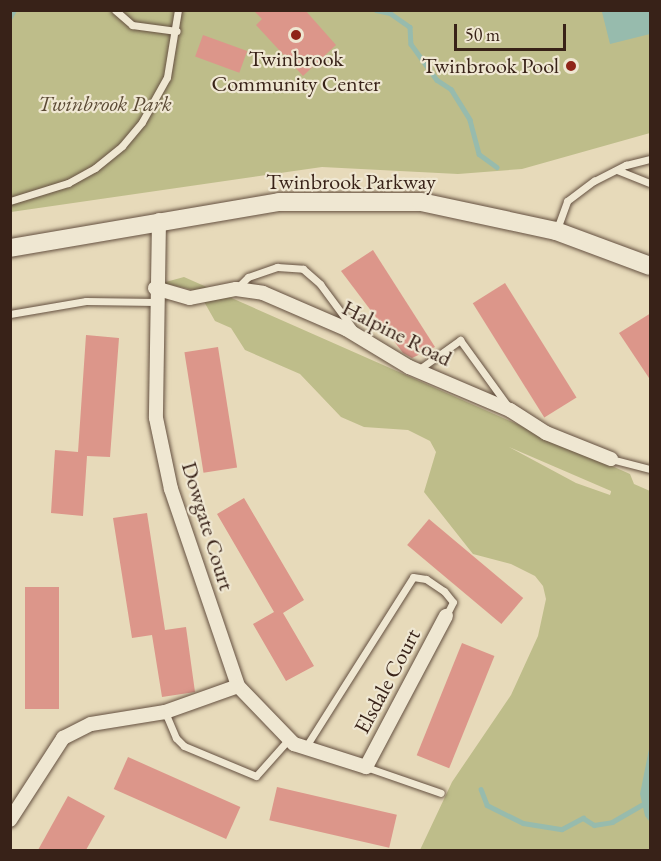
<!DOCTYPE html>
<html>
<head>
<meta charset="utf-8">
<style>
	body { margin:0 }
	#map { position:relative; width:661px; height:861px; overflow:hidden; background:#e7daba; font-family:"EB Garamond",serif }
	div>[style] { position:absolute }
	.green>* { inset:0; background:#bebd8a }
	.water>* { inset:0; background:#97bbad }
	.stream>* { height:4.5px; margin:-2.25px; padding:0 2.25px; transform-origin:2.25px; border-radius:2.25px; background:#97bbad }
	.building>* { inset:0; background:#dc968a; transform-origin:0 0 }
	.roads { filter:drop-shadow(0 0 2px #645040) drop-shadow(0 0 2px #645040) }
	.service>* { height:7px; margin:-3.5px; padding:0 3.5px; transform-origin:3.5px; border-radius:3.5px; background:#efe7d2 }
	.minor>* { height:14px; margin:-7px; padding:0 7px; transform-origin:7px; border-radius:7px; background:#efe7d2 }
	.secondary>* { height:18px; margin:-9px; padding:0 9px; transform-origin:9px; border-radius:9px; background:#efe7d2 }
	.dots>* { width:16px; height:16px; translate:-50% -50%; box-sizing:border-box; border:3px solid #efe7d2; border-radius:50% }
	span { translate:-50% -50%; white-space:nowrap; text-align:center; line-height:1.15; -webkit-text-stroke:4.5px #efe7d2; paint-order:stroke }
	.poi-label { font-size:22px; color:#382218 }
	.right { translate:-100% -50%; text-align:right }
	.park-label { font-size:22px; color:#5a4934; font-style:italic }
	.street-label { font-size:22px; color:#382218 }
	.frame { position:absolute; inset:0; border:12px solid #382218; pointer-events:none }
	.scale { position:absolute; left:454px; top:24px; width:112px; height:27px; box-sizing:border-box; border:3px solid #382218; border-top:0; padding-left:8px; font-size:18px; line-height:21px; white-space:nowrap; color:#382218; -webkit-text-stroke:4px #efe7d2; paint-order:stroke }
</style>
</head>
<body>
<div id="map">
	<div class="green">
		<div style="clip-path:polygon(10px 11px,650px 11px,650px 133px,522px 169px,458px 174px,322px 167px,11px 212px)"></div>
		<div style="clip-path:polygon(evenodd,184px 277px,630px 474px,634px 484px,650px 491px,650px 850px,420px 850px,452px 782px,511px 695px,538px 636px,546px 599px,543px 586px,535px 576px,511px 564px,473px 554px,424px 492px,436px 452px,430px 441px,408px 430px,364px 427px,341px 417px,300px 374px,245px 350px,231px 328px,215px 321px,198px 291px,162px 283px,184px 277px,509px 447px,611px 491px,611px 492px,610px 495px,576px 483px,509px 447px)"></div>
	</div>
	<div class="water">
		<div style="clip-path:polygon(650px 11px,650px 34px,610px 44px,602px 12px)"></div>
		<div style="clip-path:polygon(650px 744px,650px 822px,645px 816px,640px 794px)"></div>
	</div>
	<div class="stream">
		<div style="left:376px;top:10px;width:14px;rotate:12deg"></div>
		<div style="left:390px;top:13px;width:24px;rotate:35deg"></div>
		<div style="left:410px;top:27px;width:17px;rotate:87deg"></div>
		<div style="left:411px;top:44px;width:44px;rotate:54.2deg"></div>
		<div style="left:437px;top:80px;width:17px;rotate:33deg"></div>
		<div style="left:451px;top:89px;width:36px;rotate:58deg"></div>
		<div style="left:470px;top:120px;width:35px;rotate:75deg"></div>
		<div style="left:479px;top:154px;width:22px;rotate:36deg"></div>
		<div style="left:10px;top:17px;width:8px;rotate:-60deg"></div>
		<div style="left:481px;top:789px;width:17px;rotate:69deg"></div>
		<div style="left:487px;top:805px;width:40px;rotate:26.6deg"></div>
		<div style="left:523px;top:823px;width:39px;rotate:9deg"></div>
		<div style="left:562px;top:829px;width:24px;rotate:-28deg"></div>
		<div style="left:583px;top:818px;width:13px;rotate:32deg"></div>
		<div style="left:594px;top:825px;width:18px;rotate:-9deg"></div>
		<div style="left:612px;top:822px;width:34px;rotate:-30deg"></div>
	</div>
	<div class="building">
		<div style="clip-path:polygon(253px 10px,305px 10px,336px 45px,303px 76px,256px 25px,262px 19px)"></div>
		<div style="left:203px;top:35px;width:47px;height:23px;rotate:20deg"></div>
		<div style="clip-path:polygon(373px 250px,435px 347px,412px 358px,403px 353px,341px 271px)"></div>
		<div style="left:505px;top:283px;width:135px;height:38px;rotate:58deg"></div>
		<div style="clip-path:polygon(651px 313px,651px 381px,619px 333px)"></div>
		<div style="clip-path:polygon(86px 335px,119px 338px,110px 457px,87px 456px,83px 516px,51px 513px,55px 450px,78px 452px)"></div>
		<div style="left:218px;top:347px;width:122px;height:34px;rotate:81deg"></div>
		<div style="clip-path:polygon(244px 498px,304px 600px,283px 613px,314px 666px,286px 681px,253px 624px,274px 612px,217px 514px)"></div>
		<div style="clip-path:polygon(147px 513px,165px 630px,186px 627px,195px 692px,162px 697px,152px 635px,132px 638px,113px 518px)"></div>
		<div style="left:429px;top:519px;width:123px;height:34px;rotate:40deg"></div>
		<div style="left:25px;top:587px;width:34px;height:122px"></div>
		<div style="left:462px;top:643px;width:35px;height:121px;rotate:22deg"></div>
		<div style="left:128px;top:757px;width:123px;height:35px;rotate:24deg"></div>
		<div style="left:277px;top:787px;width:123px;height:34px;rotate:13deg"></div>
		<div style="clip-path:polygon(68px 796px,105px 816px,86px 850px,38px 850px)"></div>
	</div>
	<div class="roads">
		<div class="service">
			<div style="left:115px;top:10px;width:23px;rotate:41deg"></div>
			<div style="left:132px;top:25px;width:45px;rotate:7.6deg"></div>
			<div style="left:617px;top:170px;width:35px;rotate:22deg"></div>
			<div style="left:10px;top:201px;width:61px;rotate:-17.2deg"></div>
			<div style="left:68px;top:183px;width:31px;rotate:-29deg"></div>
			<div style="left:95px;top:168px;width:35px;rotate:-39deg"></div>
			<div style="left:122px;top:146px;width:31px;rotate:-50deg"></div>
			<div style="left:142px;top:122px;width:51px;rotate:-60.9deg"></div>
			<div style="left:167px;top:77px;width:68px;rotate:-80.7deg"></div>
			<div style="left:557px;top:229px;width:30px;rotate:-70deg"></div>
			<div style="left:567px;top:201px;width:34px;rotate:-37deg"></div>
			<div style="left:594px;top:181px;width:36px;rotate:-27deg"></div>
			<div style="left:626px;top:165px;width:25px;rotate:-14deg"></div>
			<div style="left:236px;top:289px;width:17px;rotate:-45deg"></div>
			<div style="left:248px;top:277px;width:31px;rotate:-19deg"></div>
			<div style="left:277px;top:267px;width:26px;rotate:4deg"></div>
			<div style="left:303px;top:269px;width:23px;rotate:41deg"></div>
			<div style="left:320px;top:284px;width:57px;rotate:53.5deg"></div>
			<div style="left:10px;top:314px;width:77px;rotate:-9.7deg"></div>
			<div style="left:86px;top:301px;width:70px;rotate:0.8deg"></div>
			<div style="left:418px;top:370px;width:52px;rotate:-35.5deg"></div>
			<div style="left:460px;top:340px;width:80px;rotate:54.1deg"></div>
			<div style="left:611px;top:459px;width:40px;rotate:14.4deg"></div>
			<div style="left:165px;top:712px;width:28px;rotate:67deg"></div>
			<div style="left:176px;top:738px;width:11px;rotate:45deg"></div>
			<div style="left:184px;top:746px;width:78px;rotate:22.6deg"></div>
			<div style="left:256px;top:776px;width:50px;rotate:-48.3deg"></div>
			<div style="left:305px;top:748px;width:202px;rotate:-57.7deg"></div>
			<div style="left:413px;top:577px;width:13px;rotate:9deg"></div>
			<div style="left:426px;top:579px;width:22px;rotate:34deg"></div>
			<div style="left:444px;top:591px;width:14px;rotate:51deg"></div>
			<div style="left:453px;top:602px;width:16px;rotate:117deg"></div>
			<div style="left:366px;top:767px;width:79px;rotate:19.1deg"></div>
		</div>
		<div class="minor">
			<div style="left:159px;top:220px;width:198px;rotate:90.9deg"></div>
			<div style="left:156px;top:418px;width:73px;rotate:78.1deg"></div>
			<div style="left:171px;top:489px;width:208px;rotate:71.2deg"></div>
			<div style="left:238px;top:686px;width:81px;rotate:46deg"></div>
			<div style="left:294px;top:744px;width:76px;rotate:17.7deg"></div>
			<div style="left:366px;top:767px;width:171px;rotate:-62.1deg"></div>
			<div style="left:155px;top:288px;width:36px;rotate:16deg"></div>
			<div style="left:190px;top:298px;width:47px;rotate:-11.1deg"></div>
			<div style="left:236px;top:289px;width:27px;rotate:8deg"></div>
			<div style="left:263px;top:293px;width:90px;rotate:23.4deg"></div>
			<div style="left:346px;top:329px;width:74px;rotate:31.1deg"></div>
			<div style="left:409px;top:367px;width:110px;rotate:23.1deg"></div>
			<div style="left:510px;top:410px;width:43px;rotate:32.6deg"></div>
			<div style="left:546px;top:433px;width:70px;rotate:21.8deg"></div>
			<div style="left:10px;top:820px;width:98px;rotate:-57.1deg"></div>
			<div style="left:63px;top:738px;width:31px;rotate:-27deg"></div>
			<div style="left:91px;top:724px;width:75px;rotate:-9.2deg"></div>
			<div style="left:165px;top:712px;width:77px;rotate:-19.6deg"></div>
		</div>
		<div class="secondary">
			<div style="left:10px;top:248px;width:273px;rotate:-9.7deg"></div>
			<div style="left:279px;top:202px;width:142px"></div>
			<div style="left:421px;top:202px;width:138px;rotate:12.1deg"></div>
			<div style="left:556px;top:231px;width:100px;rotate:20.4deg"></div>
		</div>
	</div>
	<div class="dots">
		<div style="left:296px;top:35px;background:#8f2418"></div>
		<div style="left:571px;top:66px;background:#8f2418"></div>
	</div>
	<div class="poi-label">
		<span style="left:296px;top:71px">Twinbrook<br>Community Center</span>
		<span class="right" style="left:559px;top:66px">Twinbrook Pool</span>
	</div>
	<div class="park-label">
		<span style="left:105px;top:104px">Twinbrook Park</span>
	</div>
	<div class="street-label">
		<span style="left:351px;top:182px">Twinbrook Parkway</span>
		<span style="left:397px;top:333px;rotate:27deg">Halpine Road</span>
		<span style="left:208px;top:526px;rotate:73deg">Dowgate Court</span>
		<span style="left:387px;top:681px;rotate:-62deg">Elsdale Court</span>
	</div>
	<div class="frame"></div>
	<div class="scale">50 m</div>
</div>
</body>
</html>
